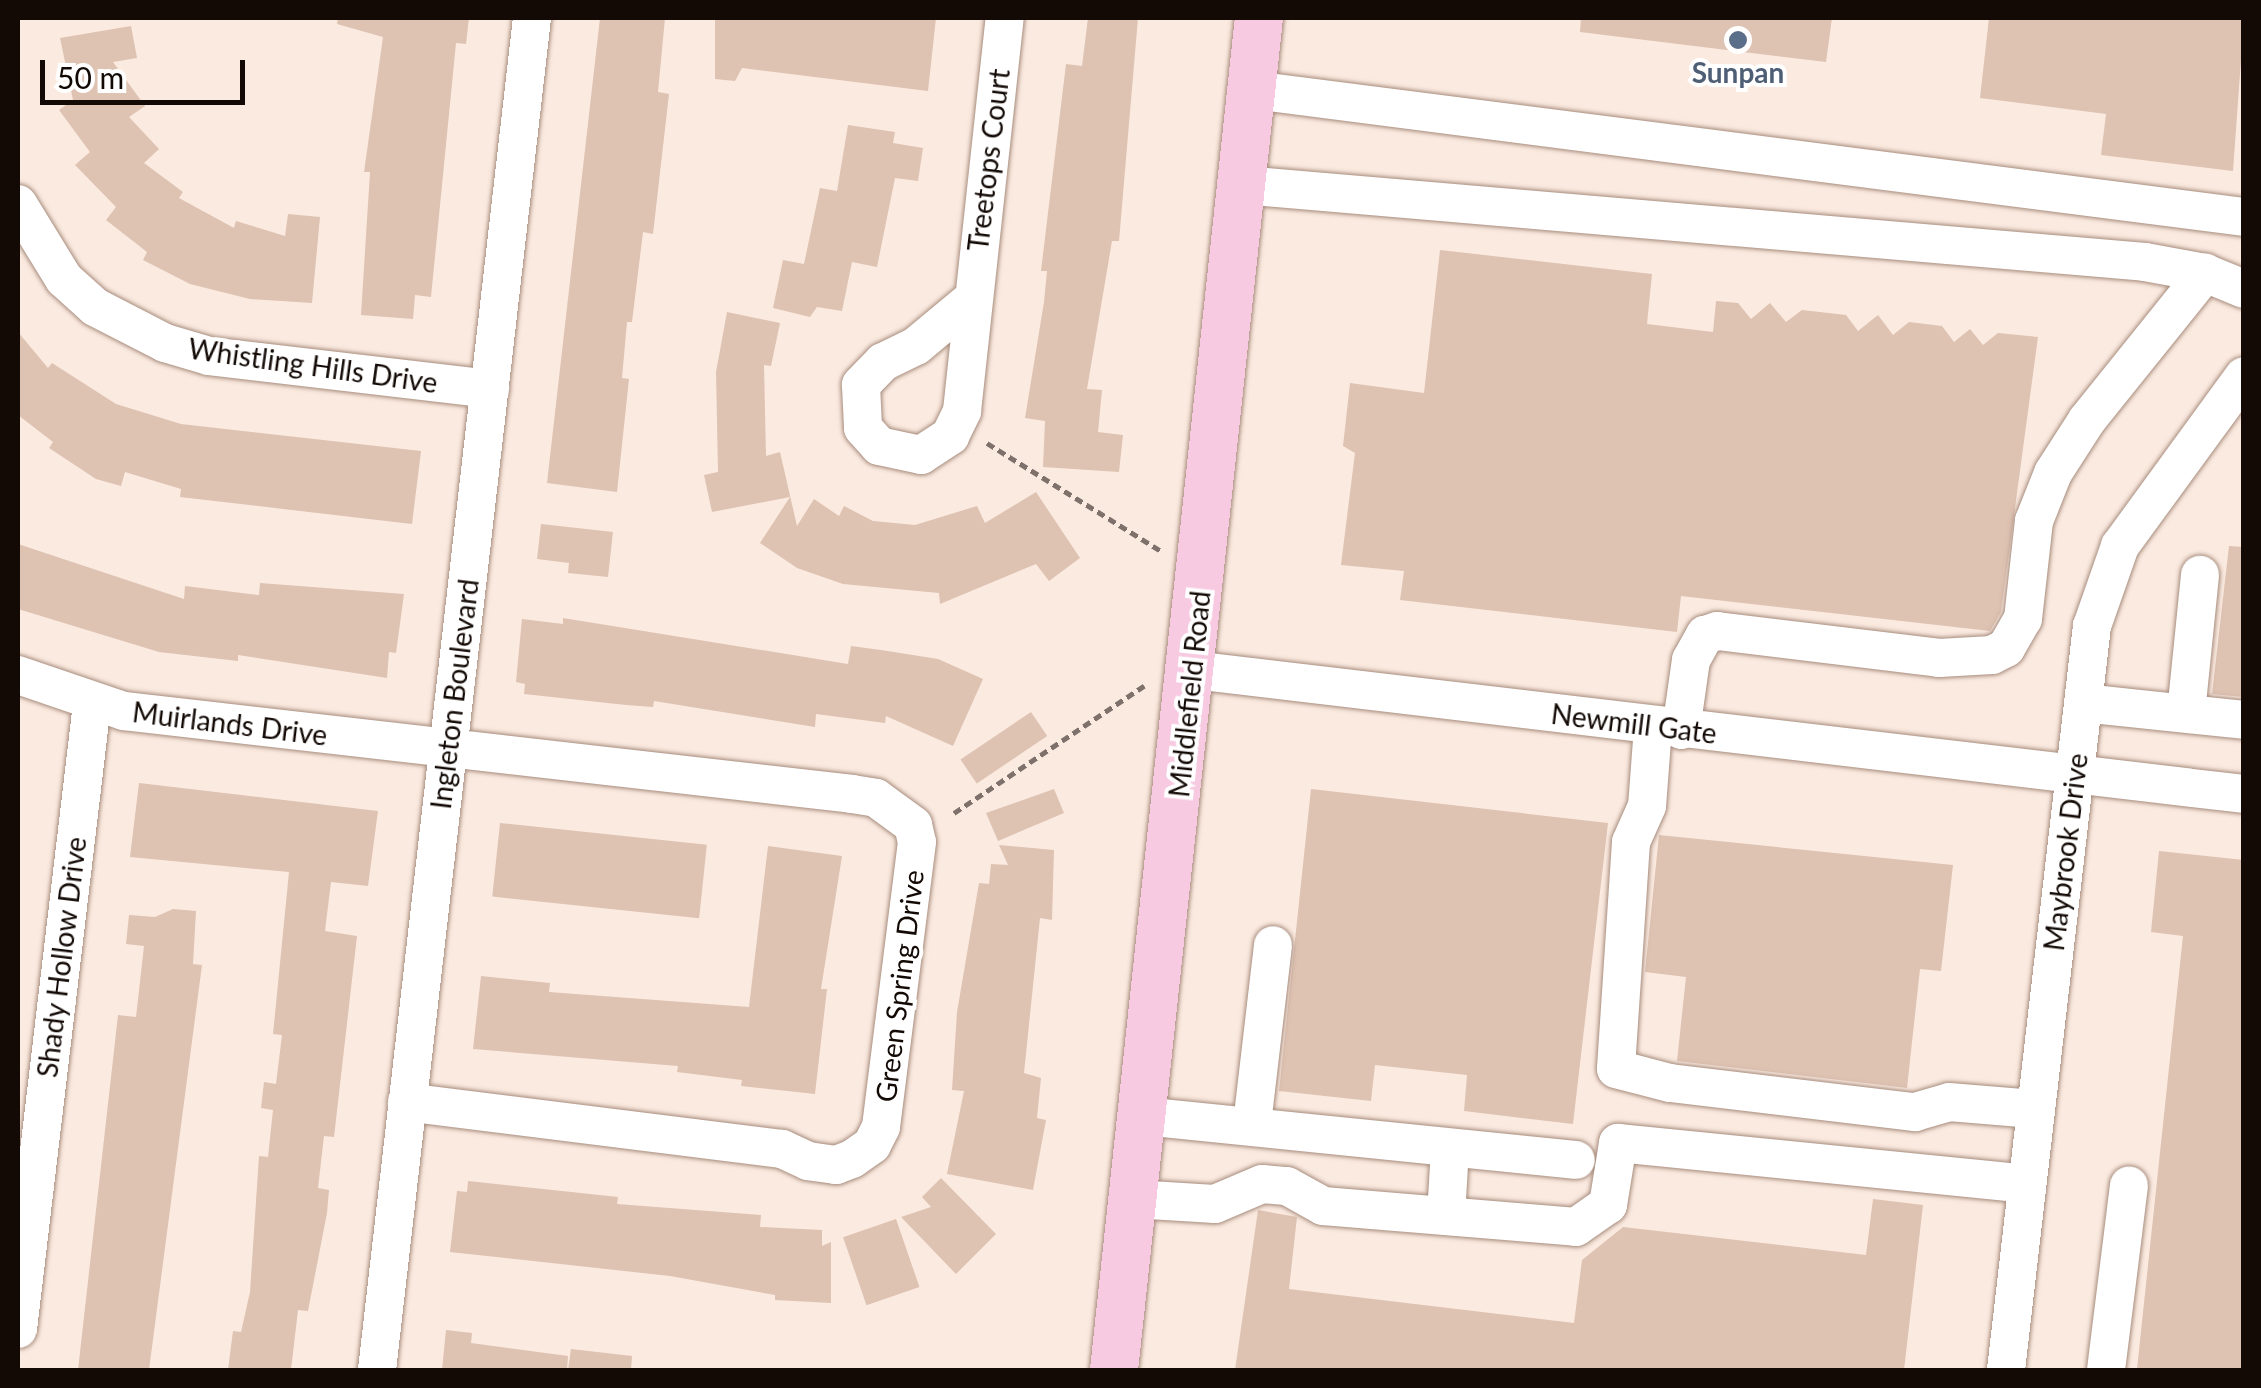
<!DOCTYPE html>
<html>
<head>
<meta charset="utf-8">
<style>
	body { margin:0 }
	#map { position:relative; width:2261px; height:1388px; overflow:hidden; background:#fbeae0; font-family:Lato,sans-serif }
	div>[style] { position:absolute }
	.building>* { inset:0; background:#dec2b2; transform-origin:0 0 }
	.path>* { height:5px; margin-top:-2.5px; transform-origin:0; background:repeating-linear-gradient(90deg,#7e716b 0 8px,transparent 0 13px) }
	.roads { filter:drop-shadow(0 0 2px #a78c7d) drop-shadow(0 0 2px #a78c7d) }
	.minor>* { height:38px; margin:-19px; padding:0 19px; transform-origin:19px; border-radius:19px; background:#fff }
	.major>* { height:48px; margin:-24px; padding:0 24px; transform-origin:24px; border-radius:24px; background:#f7cae1 }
	.dots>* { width:28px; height:28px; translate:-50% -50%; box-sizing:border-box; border:5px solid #fff; border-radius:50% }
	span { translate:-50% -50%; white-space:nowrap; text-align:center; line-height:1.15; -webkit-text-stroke:8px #fff; paint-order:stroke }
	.service-label { font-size:28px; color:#4e5e75; font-weight:700 }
	.street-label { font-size:28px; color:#130a06 }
	.frame { position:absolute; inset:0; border:20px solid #130a06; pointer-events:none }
	.scale { position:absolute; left:40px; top:60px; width:205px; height:45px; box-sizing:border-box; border:5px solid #130a06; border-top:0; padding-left:12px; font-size:30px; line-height:35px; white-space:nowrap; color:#130a06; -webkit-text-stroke:8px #fff; paint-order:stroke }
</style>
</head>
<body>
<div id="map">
	<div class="building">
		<div style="clip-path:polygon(338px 18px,469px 18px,466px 44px,456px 43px,431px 297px,415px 295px,413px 319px,361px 315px,370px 172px,364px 172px,383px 37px,337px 24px)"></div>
		<div style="clip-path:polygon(600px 18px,665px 18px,658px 92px,669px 94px,653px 234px,643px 232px,632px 322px,627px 322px,622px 378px,629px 379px,617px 492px,547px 483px)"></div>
		<div style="clip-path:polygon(715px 18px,936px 18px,928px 91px,742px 68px,735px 81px,715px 79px)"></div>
		<div style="clip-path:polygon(1088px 18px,1138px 18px,1119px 241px,1112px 241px,1087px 389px,1102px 390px,1098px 432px,1123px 435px,1119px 472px,1043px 467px,1045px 421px,1025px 418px,1044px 302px,1047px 271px,1041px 271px,1066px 64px,1082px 66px)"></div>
		<div style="clip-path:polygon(1581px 18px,1832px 18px,1826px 62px,1580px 32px)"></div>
		<div style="clip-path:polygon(1989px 18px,2244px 18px,2233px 171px,2101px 155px,2106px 114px,1980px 98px)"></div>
		<div style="clip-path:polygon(131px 26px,137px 58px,113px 62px,145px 106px,129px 117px,159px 149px,144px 163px,183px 192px,179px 198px,234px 228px,236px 221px,285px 236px,288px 214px,320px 217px,312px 303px,250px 299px,190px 284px,143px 260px,147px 252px,106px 220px,116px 207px,75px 165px,90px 152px,59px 110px,73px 100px,60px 38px)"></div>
		<div style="clip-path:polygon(848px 125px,895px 132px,893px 143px,923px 148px,918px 181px,895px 178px,877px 267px,852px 262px,842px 311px,817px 307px,810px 317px,773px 308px,783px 260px,804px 264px,820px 188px,837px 191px)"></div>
		<div style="clip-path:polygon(1440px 250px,1652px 274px,1647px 324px,1713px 332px,1716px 301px,1738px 303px,1751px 319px,1770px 303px,1786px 322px,1802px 310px,1846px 315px,1858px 331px,1878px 315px,1893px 335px,1909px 322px,1942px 326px,1954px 342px,1970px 329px,1983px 345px,1998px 333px,2038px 337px,2001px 612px,1990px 631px,1681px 596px,1677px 632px,1400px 600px,1404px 571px,1341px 565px,1355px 453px,1343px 446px,1350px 383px,1424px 393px)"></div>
		<div style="clip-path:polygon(727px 312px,780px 323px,771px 366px,764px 365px,766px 456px,780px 452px,797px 526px,814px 499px,839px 516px,844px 506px,873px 521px,915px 525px,977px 506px,985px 523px,1036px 492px,1080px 558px,1049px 581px,1036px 564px,940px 604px,939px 593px,843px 584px,797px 568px,760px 543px,790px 497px,712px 512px,704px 475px,718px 472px,716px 372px)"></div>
		<div style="clip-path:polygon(18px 332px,48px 368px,52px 363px,116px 404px,181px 424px,421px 451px,412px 524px,180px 497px,181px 489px,125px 472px,121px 486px,96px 479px,49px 448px,53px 442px,18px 415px)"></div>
		<div style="clip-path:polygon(541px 524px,613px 532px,608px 577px,568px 573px,569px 563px,537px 559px)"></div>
		<div style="clip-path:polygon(18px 544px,184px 599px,185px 586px,259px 595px,260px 583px,404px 594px,396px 653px,389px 652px,387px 678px,238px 655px,238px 661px,159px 652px,18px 609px)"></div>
		<div style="clip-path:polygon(2229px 546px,2244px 547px,2244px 697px,2212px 694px)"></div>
		<div style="clip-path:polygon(563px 618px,848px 664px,851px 646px,881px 650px,938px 659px,983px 679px,953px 746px,886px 716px,885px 723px,816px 714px,815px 727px,654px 701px,653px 707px,626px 705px,524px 694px,525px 684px,516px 682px,522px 619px,563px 624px)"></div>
		<div style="left:1031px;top:712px;width:29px;height:85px;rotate:56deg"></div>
		<div style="clip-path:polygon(139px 783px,378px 811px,368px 886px,331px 882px,325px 931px,357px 936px,334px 1137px,324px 1136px,318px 1188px,329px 1190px,327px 1213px,308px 1311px,298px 1310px,291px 1370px,228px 1370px,233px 1331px,241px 1332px,250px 1292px,259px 1156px,268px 1157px,273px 1110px,261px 1108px,264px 1082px,276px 1084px,282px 1035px,273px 1034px,289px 872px,130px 857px)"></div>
		<div style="clip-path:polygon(1054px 789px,1064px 813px,998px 841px,986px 813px)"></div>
		<div style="clip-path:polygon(1311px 789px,1608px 823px,1573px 1124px,1464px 1111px,1467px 1075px,1375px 1065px,1371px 1101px,1279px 1091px)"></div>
		<div style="left:500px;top:823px;width:208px;height:74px;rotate:6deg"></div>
		<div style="clip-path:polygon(1659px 835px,1953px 865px,1941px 971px,1920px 969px,1907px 1088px,1677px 1061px,1686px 977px,1645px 972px)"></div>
		<div style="clip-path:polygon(999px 845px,1054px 850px,1052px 920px,1040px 918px,1024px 1073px,1041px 1078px,1037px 1118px,1046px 1120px,1033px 1190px,947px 1174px,964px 1091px,952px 1090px,957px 1012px,979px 883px,989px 884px,991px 864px,1008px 865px)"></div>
		<div style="clip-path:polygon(768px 846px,842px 856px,821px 989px,827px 989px,815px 1094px,741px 1086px,742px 1080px,677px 1072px,678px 1066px,473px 1049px,481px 976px,550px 983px,549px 992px,749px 1007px)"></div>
		<div style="clip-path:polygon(2159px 851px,2244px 860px,2244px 1370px,2137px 1369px,2183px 936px,2151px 932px)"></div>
		<div style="clip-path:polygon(173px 909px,196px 911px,193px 964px,202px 965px,149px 1370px,78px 1370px,118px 1015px,136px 1017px,144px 946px,126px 944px,129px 915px,155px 917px)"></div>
		<div style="clip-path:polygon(941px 1178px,996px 1234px,956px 1274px,901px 1217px,931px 1207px,922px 1197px)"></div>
		<div style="clip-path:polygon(468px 1181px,618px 1197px,617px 1204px,761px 1215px,760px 1227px,822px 1230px,822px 1246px,831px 1242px,831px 1303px,775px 1300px,775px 1295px,670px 1276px,450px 1252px,457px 1191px,467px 1192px)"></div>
		<div style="clip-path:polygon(1873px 1199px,1923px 1205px,1904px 1370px,1235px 1370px,1258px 1210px,1297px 1217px,1289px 1289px,1574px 1323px,1582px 1260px,1623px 1227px,1866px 1255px)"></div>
		<div style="left:896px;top:1219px;width:72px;height:56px;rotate:71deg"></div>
		<div style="clip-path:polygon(446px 1330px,472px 1333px,471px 1343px,568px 1356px,567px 1370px,442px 1370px)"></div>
		<div style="clip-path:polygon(571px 1349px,632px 1356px,631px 1370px,568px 1370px)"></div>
	</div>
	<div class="path">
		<div style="left:987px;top:443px;width:205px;rotate:31.8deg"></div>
		<div style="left:954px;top:813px;width:229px;rotate:-33.8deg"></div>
	</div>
	<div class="roads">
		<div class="minor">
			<div style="left:1253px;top:90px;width:999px;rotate:7.3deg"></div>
			<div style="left:1242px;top:185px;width:906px;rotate:4.87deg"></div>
			<div style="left:2145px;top:262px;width:61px;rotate:10.4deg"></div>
			<div style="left:2205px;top:273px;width:42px;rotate:22.3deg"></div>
			<div style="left:18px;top:204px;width:88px;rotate:58.5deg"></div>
			<div style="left:64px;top:279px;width:42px;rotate:42.1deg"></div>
			<div style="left:95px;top:307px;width:79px;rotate:27.2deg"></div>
			<div style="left:165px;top:343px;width:46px;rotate:16.5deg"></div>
			<div style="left:209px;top:356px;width:283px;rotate:6.7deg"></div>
			<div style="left:970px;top:301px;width:70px;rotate:140.2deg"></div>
			<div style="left:916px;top:346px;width:37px;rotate:154deg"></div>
			<div style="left:883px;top:362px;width:32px;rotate:134deg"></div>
			<div style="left:861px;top:385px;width:43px;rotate:87.3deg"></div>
			<div style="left:863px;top:428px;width:24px;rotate:48deg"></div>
			<div style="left:879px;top:446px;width:43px;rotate:12.1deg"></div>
			<div style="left:921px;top:455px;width:35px;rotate:-33deg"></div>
			<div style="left:950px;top:436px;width:28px;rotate:-64deg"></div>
			<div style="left:962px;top:411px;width:395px;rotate:-83.8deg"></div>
			<div style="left:1193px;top:670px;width:1058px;rotate:6.73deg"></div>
			<div style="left:18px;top:675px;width:112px;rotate:18.8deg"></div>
			<div style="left:124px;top:711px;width:733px;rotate:6.5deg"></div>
			<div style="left:852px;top:794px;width:24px;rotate:9deg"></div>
			<div style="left:876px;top:798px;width:46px;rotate:36.1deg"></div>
			<div style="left:913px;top:825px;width:17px;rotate:77deg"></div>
			<div style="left:917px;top:842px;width:287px;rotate:97.2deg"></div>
			<div style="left:881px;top:1127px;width:20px;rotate:117deg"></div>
			<div style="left:872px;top:1145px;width:24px;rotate:145deg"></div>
			<div style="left:852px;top:1159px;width:17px;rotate:159deg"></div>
			<div style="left:836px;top:1165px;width:28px;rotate:-172deg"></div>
			<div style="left:808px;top:1161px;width:29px;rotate:-155deg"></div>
			<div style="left:782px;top:1149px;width:378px;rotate:-172.9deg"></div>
			<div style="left:2083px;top:703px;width:162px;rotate:6deg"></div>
			<div style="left:2186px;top:713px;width:139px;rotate:-84.2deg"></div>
			<div style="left:1653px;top:727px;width:79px;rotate:94.3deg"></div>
			<div style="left:1647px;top:806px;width:39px;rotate:114deg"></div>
			<div style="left:1631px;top:842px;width:227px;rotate:93.8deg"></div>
			<div style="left:1616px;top:1069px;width:56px;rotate:14.5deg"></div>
			<div style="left:1670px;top:1083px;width:247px;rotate:6.8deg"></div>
			<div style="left:1915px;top:1112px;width:35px;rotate:-16deg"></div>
			<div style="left:1949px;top:1102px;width:85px;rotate:4.7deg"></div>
			<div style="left:1681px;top:730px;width:71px;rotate:-81.9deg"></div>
			<div style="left:1691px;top:660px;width:29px;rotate:-61deg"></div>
			<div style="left:1705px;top:635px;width:13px;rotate:-18deg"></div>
			<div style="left:1717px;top:631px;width:224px;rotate:6.9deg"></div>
			<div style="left:1939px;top:658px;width:53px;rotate:-3.2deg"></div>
			<div style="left:1992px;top:655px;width:16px;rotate:-27deg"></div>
			<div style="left:2006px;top:648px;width:34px;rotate:-60deg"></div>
			<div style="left:2023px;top:619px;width:99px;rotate:-83.6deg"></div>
			<div style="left:2034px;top:521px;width:52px;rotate:-68.4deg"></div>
			<div style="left:2053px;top:473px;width:63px;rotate:-57.3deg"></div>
			<div style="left:2087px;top:420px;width:189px;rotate:-51.2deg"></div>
			<div style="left:1143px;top:1116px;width:435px;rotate:5.8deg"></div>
			<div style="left:1252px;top:1124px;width:180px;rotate:-83.3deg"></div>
			<div style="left:1133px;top:1199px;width:82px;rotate:3.5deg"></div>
			<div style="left:1215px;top:1204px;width:51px;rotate:-23.1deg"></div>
			<div style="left:1262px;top:1184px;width:25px;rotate:5deg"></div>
			<div style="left:1287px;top:1186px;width:41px;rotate:29.1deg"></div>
			<div style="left:1323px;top:1206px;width:254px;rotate:4.7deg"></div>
			<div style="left:1576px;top:1227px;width:39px;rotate:-35deg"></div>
			<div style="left:1608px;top:1205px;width:63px;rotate:-80.8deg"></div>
			<div style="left:1618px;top:1143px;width:410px;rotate:5.7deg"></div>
			<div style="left:1446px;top:1216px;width:68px;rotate:-86.6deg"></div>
			<div style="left:18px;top:1329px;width:629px;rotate:-83.25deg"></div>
			<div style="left:377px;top:1370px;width:1361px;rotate:-83.46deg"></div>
			<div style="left:2006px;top:1370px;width:749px;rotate:-83.41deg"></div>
			<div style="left:2092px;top:626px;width:85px;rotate:-70.7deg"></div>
			<div style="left:2120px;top:546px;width:210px;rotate:-53.9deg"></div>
			<div style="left:2106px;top:1370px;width:186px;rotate:-82.9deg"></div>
		</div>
		<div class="major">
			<div style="left:1114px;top:1370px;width:1360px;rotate:-83.88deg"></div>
		</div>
	</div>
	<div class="dots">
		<div style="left:1738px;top:40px;background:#5c6f8a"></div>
	</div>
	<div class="service-label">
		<span style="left:1738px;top:72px">Sunpan</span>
	</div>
	<div class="street-label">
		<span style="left:988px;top:160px;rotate:-83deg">Treetops Court</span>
		<span style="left:313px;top:365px;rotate:8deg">Whistling Hills Drive</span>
		<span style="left:454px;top:694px;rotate:-83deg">Ingleton Boulevard</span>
		<span style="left:1189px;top:694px;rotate:-84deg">Middlefield Road</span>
		<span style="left:230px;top:723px;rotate:7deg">Muirlands Drive</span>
		<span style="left:1634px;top:723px;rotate:7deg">Newmill Gate</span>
		<span style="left:2065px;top:852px;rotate:-83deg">Maybrook Drive</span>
		<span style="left:61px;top:957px;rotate:-83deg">Shady Hollow Drive</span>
		<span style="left:899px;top:986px;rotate:-83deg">Green Spring Drive</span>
	</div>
	<div class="frame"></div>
	<div class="scale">50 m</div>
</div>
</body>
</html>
